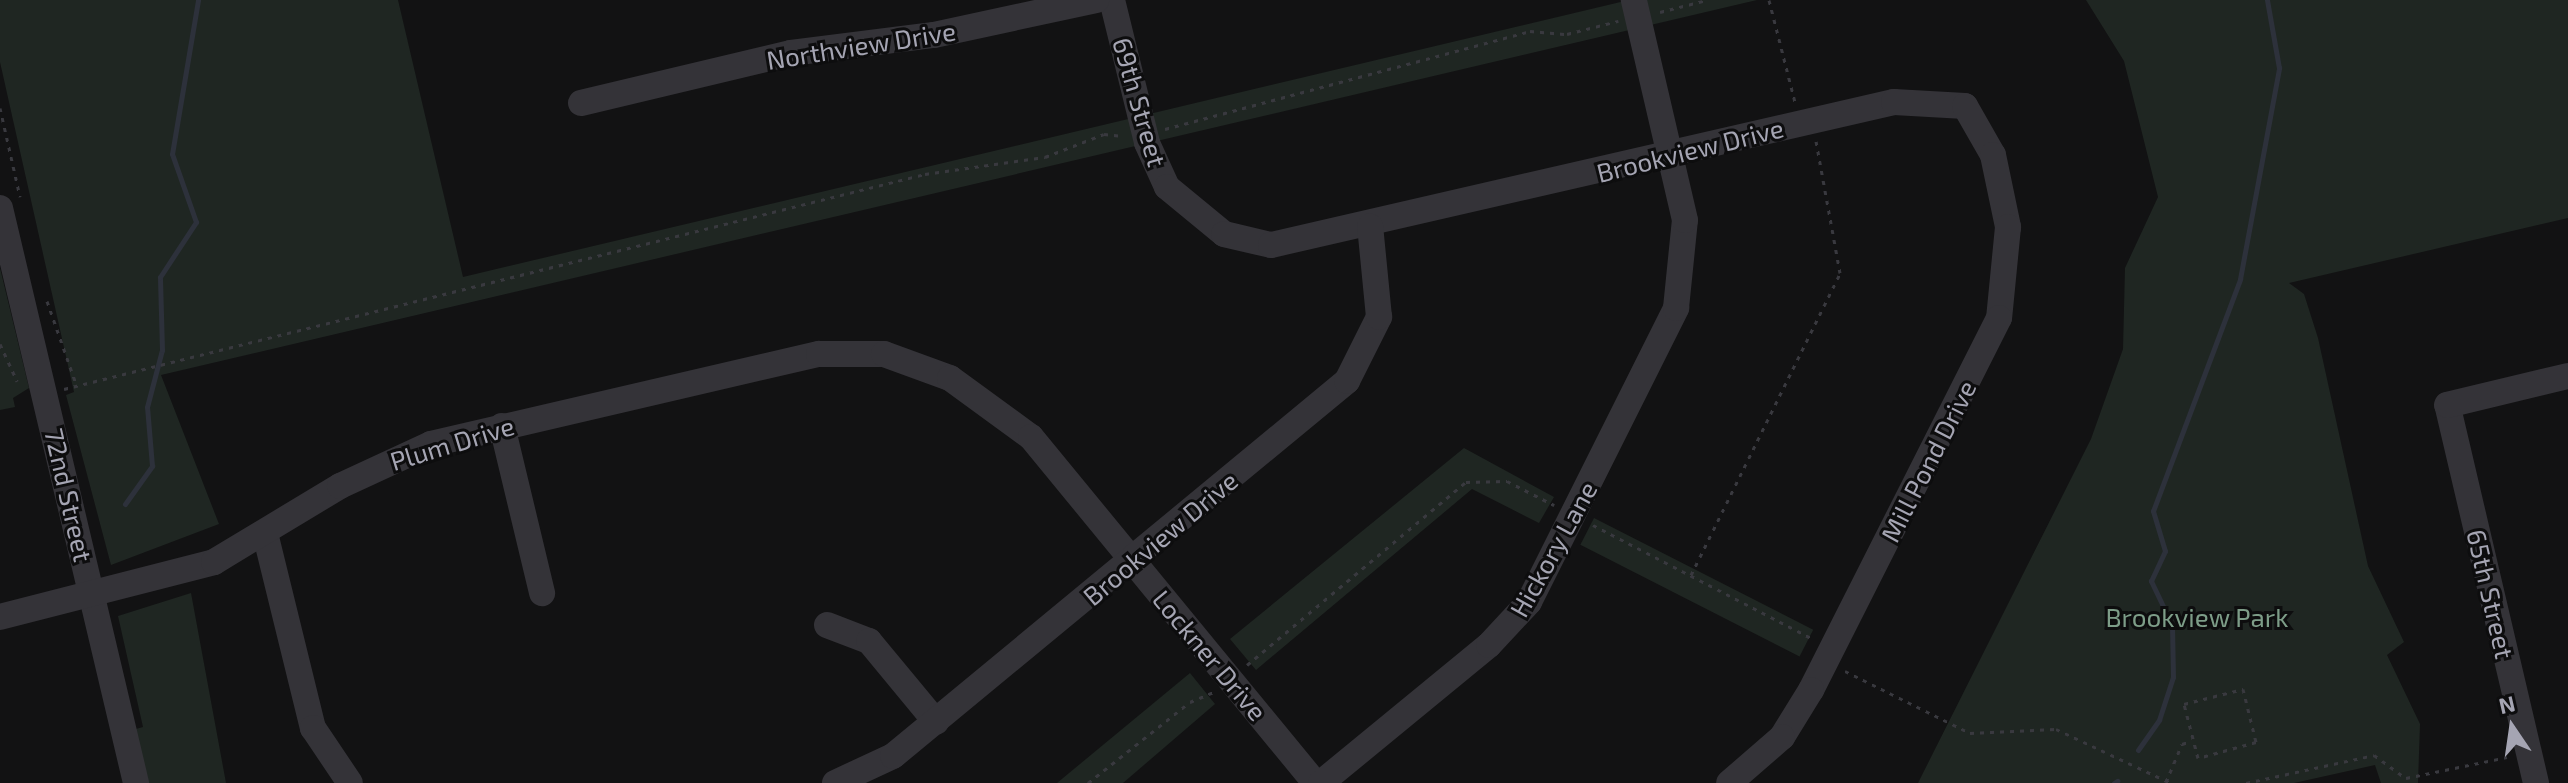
<!DOCTYPE html>
<html>
<head>
<meta charset="utf-8">
<style>
	body { margin:0 }
	#map { position:relative; width:2568px; height:783px; overflow:hidden; background:#121213; font-family:"Exo 2",sans-serif }
	div>[style] { position:absolute }
	.green>* { inset:0; background:#1f2622; transform-origin:0 0 }
	.stream>* { height:5px; margin:-2.5px; padding:0 2.5px; transform-origin:2.5px; border-radius:2.5px; background:#2d313b }
	.path>* { height:3px; margin-top:-1.5px; transform-origin:0; background:repeating-linear-gradient(90deg,#39393f 0 4px,transparent 0 10px) }
	.minor>* { height:26px; margin:-13px; padding:0 13px; transform-origin:13px; border-radius:13px; background:#343338 }
	span { translate:-50% -50%; white-space:nowrap; text-align:center; line-height:1.15; -webkit-text-stroke:6px #0d0d0e; paint-order:stroke }
	.street-label { font-size:26px; color:#a5a5b3 }
	.park-label { font-size:26px; color:#7d9d88 }
	.north { position:absolute; left:2472px; top:687px; width:80px; height:80px; -webkit-text-stroke:6px #0d0d0e; paint-order:stroke; rotate:347deg; font-size:22px; font-weight:700; line-height:32px; text-align:center; color:#a5a5b3 }
	.north::after { content:''; display:block; margin:auto; width:28px; height:36px; background:#a5a5b3; clip-path:polygon(50% 0,100% 100%,50% 72%,0 100%) }
</style>
</head>
<body>
<div id="map">
	<div class="green">
		<div style="clip-path:polygon(0 0,398px 0,463px 277px,1629px 0,1757px 0,161px 375px,219px 524px,111px 565px,66px 395px,74px 392px,0 62px)"></div>
		<div style="clip-path:polygon(2086px 0,2568px 0,2568px 218px,2289px 283px,2304px 294px,2318px 338px,2368px 566px,2404px 642px,2387px 655px,2420px 724px,2418px 783px,2381px 783px,2375px 765px,2294px 783px,1918px 783px,2091px 439px,2123px 349px,2125px 268px,2158px 197px,2124px 61px)"></div>
		<div style="clip-path:polygon(0 268px,29px 388px,13px 398px,15px 407px,0 410px)"></div>
		<div style="clip-path:polygon(1464px 448px,1554px 497px,1539px 523px,1472px 489px,1256px 670px,1230px 639px)"></div>
		<div style="left:1594px;top:518px;width:246px;height:30px;rotate:27deg"></div>
		<div style="clip-path:polygon(191px 593px,226px 783px,136px 783px,125px 732px,143px 727px,118px 616px)"></div>
		<div style="clip-path:polygon(1190px 673px,1215px 704px,1123px 783px,1057px 783px)"></div>
	</div>
	<div class="stream">
		<div style="left:125px;top:504px;width:47px;rotate:-54.6deg"></div>
		<div style="left:152px;top:466px;width:59px;rotate:-94.8deg"></div>
		<div style="left:147px;top:407px;width:59px;rotate:-75.3deg"></div>
		<div style="left:162px;top:350px;width:73px;rotate:-91.6deg"></div>
		<div style="left:160px;top:277px;width:66px;rotate:-56.8deg"></div>
		<div style="left:196px;top:222px;width:72px;rotate:-109.4deg"></div>
		<div style="left:172px;top:154px;width:156px;rotate:-80.4deg"></div>
		<div style="left:2138px;top:750px;width:37px;rotate:-55deg"></div>
		<div style="left:2159px;top:720px;width:45px;rotate:-72deg"></div>
		<div style="left:2173px;top:677px;width:52px;rotate:-91.1deg"></div>
		<div style="left:2172px;top:625px;width:49px;rotate:-115.5deg"></div>
		<div style="left:2151px;top:581px;width:33px;rotate:-65deg"></div>
		<div style="left:2165px;top:551px;width:42px;rotate:-106.7deg"></div>
		<div style="left:2153px;top:511px;width:248px;rotate:-69.4deg"></div>
		<div style="left:2240px;top:279px;width:215px;rotate:-79.5deg"></div>
		<div style="left:2279px;top:68px;width:69px;rotate:-100deg"></div>
		<div style="left:2114px;top:783px;width:4px;rotate:-34deg"></div>
	</div>
	<div class="path">
		<div style="left:1769px;top:0;width:105px;rotate:75.7deg"></div>
		<div style="left:1660px;top:12px;width:49px;rotate:-14.3deg"></div>
		<div style="left:0;top:108px;width:91px;rotate:77.3deg"></div>
		<div style="left:1165px;top:129px;width:378px;rotate:-15deg"></div>
		<div style="left:1530px;top:31px;width:37px;rotate:5deg"></div>
		<div style="left:1567px;top:34px;width:53px;rotate:-14.3deg"></div>
		<div style="left:47px;top:301px;width:88px;rotate:70.7deg"></div>
		<div style="left:0;top:344px;width:41px;rotate:65.3deg"></div>
		<div style="left:64px;top:389px;width:887px;rotate:-14.02deg"></div>
		<div style="left:925px;top:174px;width:121px;rotate:-8.1deg"></div>
		<div style="left:1045px;top:157px;width:63px;rotate:-21.3deg"></div>
		<div style="left:1104px;top:134px;width:19px;rotate:6deg"></div>
		<div style="left:1593px;top:525px;width:248px;rotate:27.4deg"></div>
		<div style="left:1691px;top:575px;width:337px;rotate:-63.7deg"></div>
		<div style="left:1840px;top:273px;width:134px;rotate:-100.3deg"></div>
		<div style="left:1247px;top:665px;width:285px;rotate:-39.9deg"></div>
		<div style="left:1466px;top:482px;width:41px;rotate:-1.4deg"></div>
		<div style="left:1507px;top:481px;width:53px;rotate:27.1deg"></div>
		<div style="left:1845px;top:671px;width:140px;rotate:26.4deg"></div>
		<div style="left:1970px;top:733px;width:86px;rotate:-2.7deg"></div>
		<div style="left:2056px;top:729px;width:127px;rotate:25.2deg"></div>
		<div style="left:2243px;top:689px;width:55px;rotate:76.2deg"></div>
		<div style="left:2256px;top:742px;width:60px;rotate:164.6deg"></div>
		<div style="left:2198px;top:758px;width:56px;rotate:-104.5deg"></div>
		<div style="left:2184px;top:704px;width:61px;rotate:-14.3deg"></div>
		<div style="left:2166px;top:782px;width:41px;rotate:-67.2deg"></div>
		<div style="left:2182px;top:744px;width:9px;rotate:-18deg"></div>
		<div style="left:1088px;top:783px;width:130px;rotate:-38.5deg"></div>
		<div style="left:1190px;top:702px;width:26px;rotate:-23deg"></div>
		<div style="left:2246px;top:783px;width:131px;rotate:-12.3deg"></div>
		<div style="left:2374px;top:755px;width:39px;rotate:36deg"></div>
		<div style="left:2406px;top:778px;width:103px;rotate:-11.7deg"></div>
	</div>
	<div class="minor">
		<div style="left:1112px;top:0;width:147px;rotate:76.2deg"></div>
		<div style="left:1147px;top:143px;width:48px;rotate:65.6deg"></div>
		<div style="left:1167px;top:187px;width:74px;rotate:39.5deg"></div>
		<div style="left:1224px;top:234px;width:48px;rotate:13.2deg"></div>
		<div style="left:1271px;top:245px;width:639px;rotate:-12.93deg"></div>
		<div style="left:1894px;top:102px;width:71px;rotate:3.2deg"></div>
		<div style="left:1965px;top:106px;width:56px;rotate:60.3deg"></div>
		<div style="left:1993px;top:155px;width:74px;rotate:78.2deg"></div>
		<div style="left:2008px;top:227px;width:91px;rotate:95.6deg"></div>
		<div style="left:1999px;top:318px;width:417px;rotate:116.8deg"></div>
		<div style="left:1811px;top:690px;width:55px;rotate:121.7deg"></div>
		<div style="left:1782px;top:737px;width:70px;rotate:139deg"></div>
		<div style="left:581px;top:103px;width:216px;rotate:-13.4deg"></div>
		<div style="left:791px;top:53px;width:144px;rotate:-7.2deg"></div>
		<div style="left:934px;top:35px;width:166px;rotate:-12.2deg"></div>
		<div style="left:0;top:208px;width:591px;rotate:76.69deg"></div>
		<div style="left:502px;top:426px;width:172px;rotate:76.5deg"></div>
		<div style="left:266px;top:537px;width:197px;rotate:76.2deg"></div>
		<div style="left:313px;top:728px;width:66px;rotate:56.1deg"></div>
		<div style="left:0;top:617px;width:221px;rotate:-14.4deg"></div>
		<div style="left:214px;top:562px;width:147px;rotate:-31.1deg"></div>
		<div style="left:340px;top:486px;width:100px;rotate:-24.8deg"></div>
		<div style="left:431px;top:444px;width:398px;rotate:-13.1deg"></div>
		<div style="left:819px;top:354px;width:65px"></div>
		<div style="left:884px;top:354px;width:70px;rotate:20deg"></div>
		<div style="left:950px;top:378px;width:100px;rotate:36.1deg"></div>
		<div style="left:1031px;top:437px;width:448px;rotate:50.6deg"></div>
		<div style="left:827px;top:625px;width:45px;rotate:20.9deg"></div>
		<div style="left:869px;top:641px;width:105px;rotate:50.4deg"></div>
		<div style="left:835px;top:783px;width:64px;rotate:-25deg"></div>
		<div style="left:893px;top:756px;width:589px;rotate:-39.56deg"></div>
		<div style="left:1347px;top:381px;width:72px;rotate:-63.4deg"></div>
		<div style="left:1379px;top:317px;width:91px;rotate:-95.6deg"></div>
		<div style="left:1321px;top:783px;width:217px;rotate:-39.4deg"></div>
		<div style="left:1489px;top:645px;width:59px;rotate:-47.1deg"></div>
		<div style="left:1529px;top:602px;width:329px;rotate:-63.4deg"></div>
		<div style="left:1676px;top:308px;width:88px;rotate:-84.2deg"></div>
		<div style="left:1685px;top:220px;width:226px;rotate:-103.1deg"></div>
		<div style="left:2536px;top:783px;width:388px;rotate:-103.2deg"></div>
		<div style="left:2447px;top:405px;width:124px;rotate:-13.5deg"></div>
	</div>
	<div class="street-label">
		<span style="left:861px;top:45px;rotate:-9deg">Northview Drive</span>
		<span style="left:1140px;top:102px;rotate:74deg">69th Street</span>
		<span style="left:1690px;top:150px;rotate:-14deg">Brookview Drive</span>
		<span style="left:452px;top:443px;rotate:-17deg">Plum Drive</span>
		<span style="left:1928px;top:461px;rotate:-63deg">Mill Pond Drive</span>
		<span style="left:69px;top:495px;rotate:77deg">72nd Street</span>
		<span style="left:1160px;top:538px;rotate:-40deg">Brookview Drive</span>
		<span style="left:1553px;top:549px;rotate:-61deg">Hickory Lane</span>
		<span style="left:2491px;top:594px;rotate:77deg">65th Street</span>
		<span style="left:1210px;top:655px;rotate:50deg">Lockner Drive</span>
	</div>
	<div class="park-label">
		<span style="left:2197px;top:617px">Brookview Park</span>
	</div>
	<div class="north">N</div>
</div>
</body>
</html>
